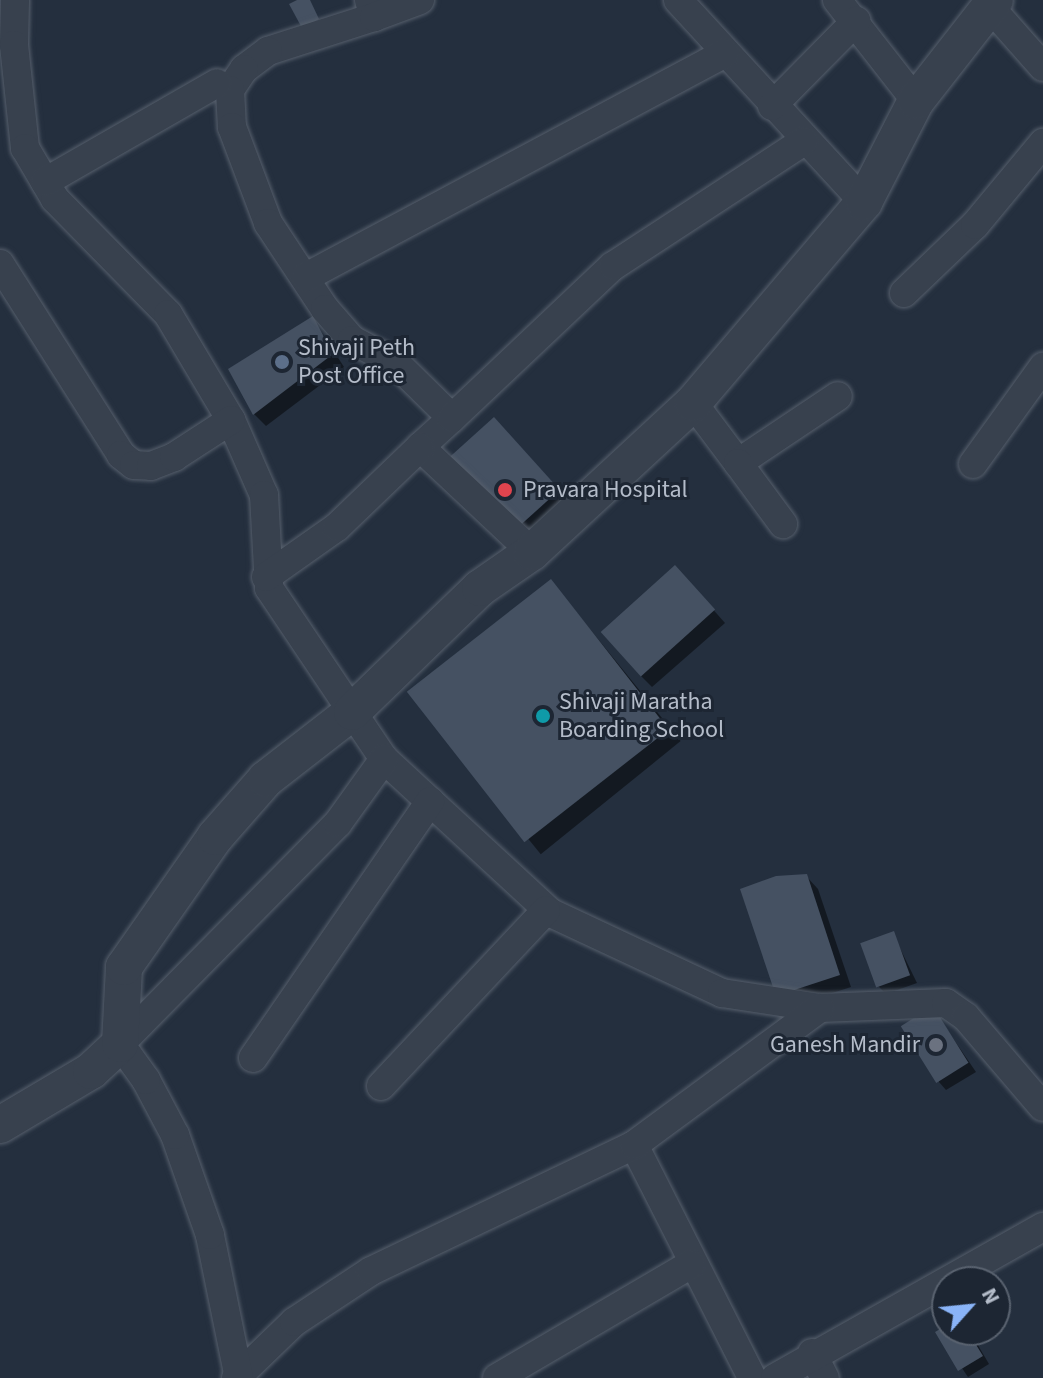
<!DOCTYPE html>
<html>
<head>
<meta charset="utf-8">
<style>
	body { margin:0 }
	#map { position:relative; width:1043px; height:1378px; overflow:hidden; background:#242f3e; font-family:"Source Sans 3",sans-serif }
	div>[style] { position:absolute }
	.shadow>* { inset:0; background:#0007; transform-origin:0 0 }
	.building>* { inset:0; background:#455162; transform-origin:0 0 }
	.roads { filter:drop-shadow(0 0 2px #565f6c) drop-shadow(0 0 2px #565f6c) }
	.minor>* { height:28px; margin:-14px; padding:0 14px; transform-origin:14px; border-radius:14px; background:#38414e }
	.tertiary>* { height:36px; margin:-18px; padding:0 18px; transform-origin:18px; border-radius:18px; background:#38414e }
	.dots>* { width:22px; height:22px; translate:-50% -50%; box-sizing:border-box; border:4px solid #1d2633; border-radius:50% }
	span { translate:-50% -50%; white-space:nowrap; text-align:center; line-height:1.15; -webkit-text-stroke:6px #1d2633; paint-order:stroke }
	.poi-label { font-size:24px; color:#b4bcc9 }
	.left { translate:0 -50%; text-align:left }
	.right { translate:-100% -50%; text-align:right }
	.north { position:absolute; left:931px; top:1266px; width:80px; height:80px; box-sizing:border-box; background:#1d2633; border:2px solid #59626f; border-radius:50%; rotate:63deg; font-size:22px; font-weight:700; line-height:32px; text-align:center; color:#b4bcc9 }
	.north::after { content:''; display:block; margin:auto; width:28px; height:36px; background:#8ab4f8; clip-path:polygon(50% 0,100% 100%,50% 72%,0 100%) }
</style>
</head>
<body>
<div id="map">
	<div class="shadow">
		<div style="clip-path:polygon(313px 319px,344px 367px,266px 426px,254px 414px)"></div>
		<div style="clip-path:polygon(505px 432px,569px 503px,528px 540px,516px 529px)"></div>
		<div style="clip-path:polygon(687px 580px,725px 623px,652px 687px,640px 675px)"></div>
		<div style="left:551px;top:581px;width:206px;height:180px;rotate:51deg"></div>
		<div style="clip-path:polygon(806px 876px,818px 889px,851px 987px,789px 1007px)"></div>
		<div style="clip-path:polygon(893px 934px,917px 983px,886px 994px,878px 986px)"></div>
		<div style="clip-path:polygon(933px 1009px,976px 1072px,946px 1090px,939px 1082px)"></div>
		<div style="clip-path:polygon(947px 1327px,969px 1330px,989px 1364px,968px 1377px,938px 1333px)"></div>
	</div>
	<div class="building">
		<div style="clip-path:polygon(297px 0,310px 0,319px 19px,302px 28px,289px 4px)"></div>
		<div style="clip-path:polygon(313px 316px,333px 354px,253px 415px,228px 369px)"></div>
		<div style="left:494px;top:417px;width:98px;height:60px;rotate:48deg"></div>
		<div style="left:675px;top:565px;width:60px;height:100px;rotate:48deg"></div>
		<div style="left:551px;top:579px;width:191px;height:183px;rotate:52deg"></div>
		<div style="clip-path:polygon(807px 874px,840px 975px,776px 996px,740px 889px,776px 876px)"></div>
		<div style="left:894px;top:931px;width:47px;height:36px;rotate:70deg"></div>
		<div style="left:933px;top:1006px;width:67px;height:38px;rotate:58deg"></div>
		<div style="clip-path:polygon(947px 1325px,947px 1330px,967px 1330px,983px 1356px,958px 1371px,935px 1332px)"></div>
	</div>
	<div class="roads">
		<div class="minor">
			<div style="left:15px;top:0;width:45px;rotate:91.3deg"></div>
			<div style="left:14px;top:45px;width:104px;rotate:83.9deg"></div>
			<div style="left:25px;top:148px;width:59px;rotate:59.5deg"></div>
			<div style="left:55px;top:199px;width:161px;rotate:45.5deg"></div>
			<div style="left:168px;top:314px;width:123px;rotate:59.3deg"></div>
			<div style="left:231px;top:420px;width:82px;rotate:66.3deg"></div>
			<div style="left:264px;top:495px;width:93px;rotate:86.9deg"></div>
			<div style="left:269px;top:588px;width:206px;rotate:56.1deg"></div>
			<div style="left:384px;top:759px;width:227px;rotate:42.7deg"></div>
			<div style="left:551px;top:913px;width:189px;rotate:25.1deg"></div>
			<div style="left:722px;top:993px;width:99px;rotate:8.7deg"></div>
			<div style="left:820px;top:1008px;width:126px;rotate:-2.3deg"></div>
			<div style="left:946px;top:1003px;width:24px;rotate:35deg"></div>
			<div style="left:966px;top:1017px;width:118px;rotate:49.5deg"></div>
			<div style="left:369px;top:0;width:18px;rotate:74deg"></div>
			<div style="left:374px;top:17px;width:111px;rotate:162.2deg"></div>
			<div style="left:268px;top:51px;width:30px;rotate:143deg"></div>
			<div style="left:244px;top:69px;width:25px;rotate:124deg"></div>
			<div style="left:230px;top:90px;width:37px;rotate:87deg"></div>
			<div style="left:232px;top:127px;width:103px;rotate:69.4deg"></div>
			<div style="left:268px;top:223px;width:103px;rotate:56.5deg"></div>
			<div style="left:325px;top:309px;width:41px;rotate:48.9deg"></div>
			<div style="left:352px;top:340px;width:50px;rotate:27.6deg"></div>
			<div style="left:396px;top:363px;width:78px;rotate:44.5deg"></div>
			<div style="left:452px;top:418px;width:43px;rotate:137.8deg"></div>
			<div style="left:420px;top:447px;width:154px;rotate:43.2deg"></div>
			<div style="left:678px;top:0;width:275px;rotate:47.4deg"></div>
			<div style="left:837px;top:0;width:128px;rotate:52deg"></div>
			<div style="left:990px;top:7px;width:80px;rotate:48.5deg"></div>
			<div style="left:374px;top:17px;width:49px;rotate:-20.3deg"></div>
			<div style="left:772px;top:106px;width:120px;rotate:-45.3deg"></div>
			<div style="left:45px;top:182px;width:198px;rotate:-29.9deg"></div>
			<div style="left:0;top:264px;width:226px;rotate:57.6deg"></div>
			<div style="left:121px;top:455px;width:16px;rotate:38deg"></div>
			<div style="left:134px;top:465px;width:17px;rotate:3deg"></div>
			<div style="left:151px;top:466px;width:25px;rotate:-21deg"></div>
			<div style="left:174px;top:457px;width:68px;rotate:-33deg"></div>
			<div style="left:306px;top:277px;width:475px;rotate:-28.1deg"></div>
			<div style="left:904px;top:293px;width:98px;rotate:-43.8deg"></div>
			<div style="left:975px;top:225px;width:107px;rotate:-50.3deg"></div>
			<div style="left:693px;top:403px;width:75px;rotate:53.1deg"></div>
			<div style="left:738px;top:463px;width:120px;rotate:-33.8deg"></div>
			<div style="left:452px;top:418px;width:221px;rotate:-43.4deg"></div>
			<div style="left:613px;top:266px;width:228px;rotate:-33.2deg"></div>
			<div style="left:738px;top:463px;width:76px;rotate:53.6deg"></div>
			<div style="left:973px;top:464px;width:120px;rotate:-54.2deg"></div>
			<div style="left:266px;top:577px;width:87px;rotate:-35.2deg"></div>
			<div style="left:337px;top:527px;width:115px;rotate:-43.9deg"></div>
			<div style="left:253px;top:1058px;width:312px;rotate:-55.4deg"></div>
			<div style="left:381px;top:1086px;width:241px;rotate:-46.8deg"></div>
			<div style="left:634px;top:1145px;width:261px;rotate:63.1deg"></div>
			<div style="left:812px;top:1353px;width:28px;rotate:63deg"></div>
			<div style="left:236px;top:1378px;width:81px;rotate:-44deg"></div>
			<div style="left:294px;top:1322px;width:92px;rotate:-33.5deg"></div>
			<div style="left:371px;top:1271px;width:292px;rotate:-25.6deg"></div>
			<div style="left:634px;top:1145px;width:231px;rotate:-36.4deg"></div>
			<div style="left:239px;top:1378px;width:146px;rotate:-101.5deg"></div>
			<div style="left:210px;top:1235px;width:106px;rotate:-109.3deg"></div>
			<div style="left:175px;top:1135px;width:62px;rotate:-117.8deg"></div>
			<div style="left:146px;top:1080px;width:44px;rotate:-125.8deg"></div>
			<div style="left:120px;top:1044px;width:310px;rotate:-45.4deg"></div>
			<div style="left:338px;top:823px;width:79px;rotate:-54.3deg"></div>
			<div style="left:497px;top:1378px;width:225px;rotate:-30.4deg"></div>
			<div style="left:775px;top:1378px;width:308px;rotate:-29.4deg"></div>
		</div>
		<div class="tertiary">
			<div style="left:0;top:1125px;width:106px;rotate:-30.7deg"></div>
			<div style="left:91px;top:1071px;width:40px;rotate:-43deg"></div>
			<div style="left:120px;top:1044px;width:77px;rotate:-87deg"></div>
			<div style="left:124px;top:967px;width:159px;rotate:-55deg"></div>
			<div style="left:215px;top:837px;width:77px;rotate:-48.7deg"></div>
			<div style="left:266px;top:779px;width:109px;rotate:-37.9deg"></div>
			<div style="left:352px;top:712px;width:178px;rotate:-44.1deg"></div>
			<div style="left:480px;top:588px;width:63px;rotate:-34.7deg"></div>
			<div style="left:532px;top:552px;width:219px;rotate:-42.8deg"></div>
			<div style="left:693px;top:403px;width:264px;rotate:-49.6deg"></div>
			<div style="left:864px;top:202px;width:114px;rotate:-62.8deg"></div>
			<div style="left:916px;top:101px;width:128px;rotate:-52deg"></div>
		</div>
	</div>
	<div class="dots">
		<div style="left:282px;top:362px;background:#5c6f8a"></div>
		<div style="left:505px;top:490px;background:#e0444e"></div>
		<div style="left:543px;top:716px;background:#0f9aa8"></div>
		<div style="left:936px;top:1045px;background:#6b7280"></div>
	</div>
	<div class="poi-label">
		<span class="left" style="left:298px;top:362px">Shivaji Peth<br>Post Office</span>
		<span class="left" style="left:523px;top:490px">Pravara Hospital</span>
		<span class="left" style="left:559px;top:716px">Shivaji Maratha<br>Boarding School</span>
		<span class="right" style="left:920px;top:1045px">Ganesh Mandir</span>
	</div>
	<div class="north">N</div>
</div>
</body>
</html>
